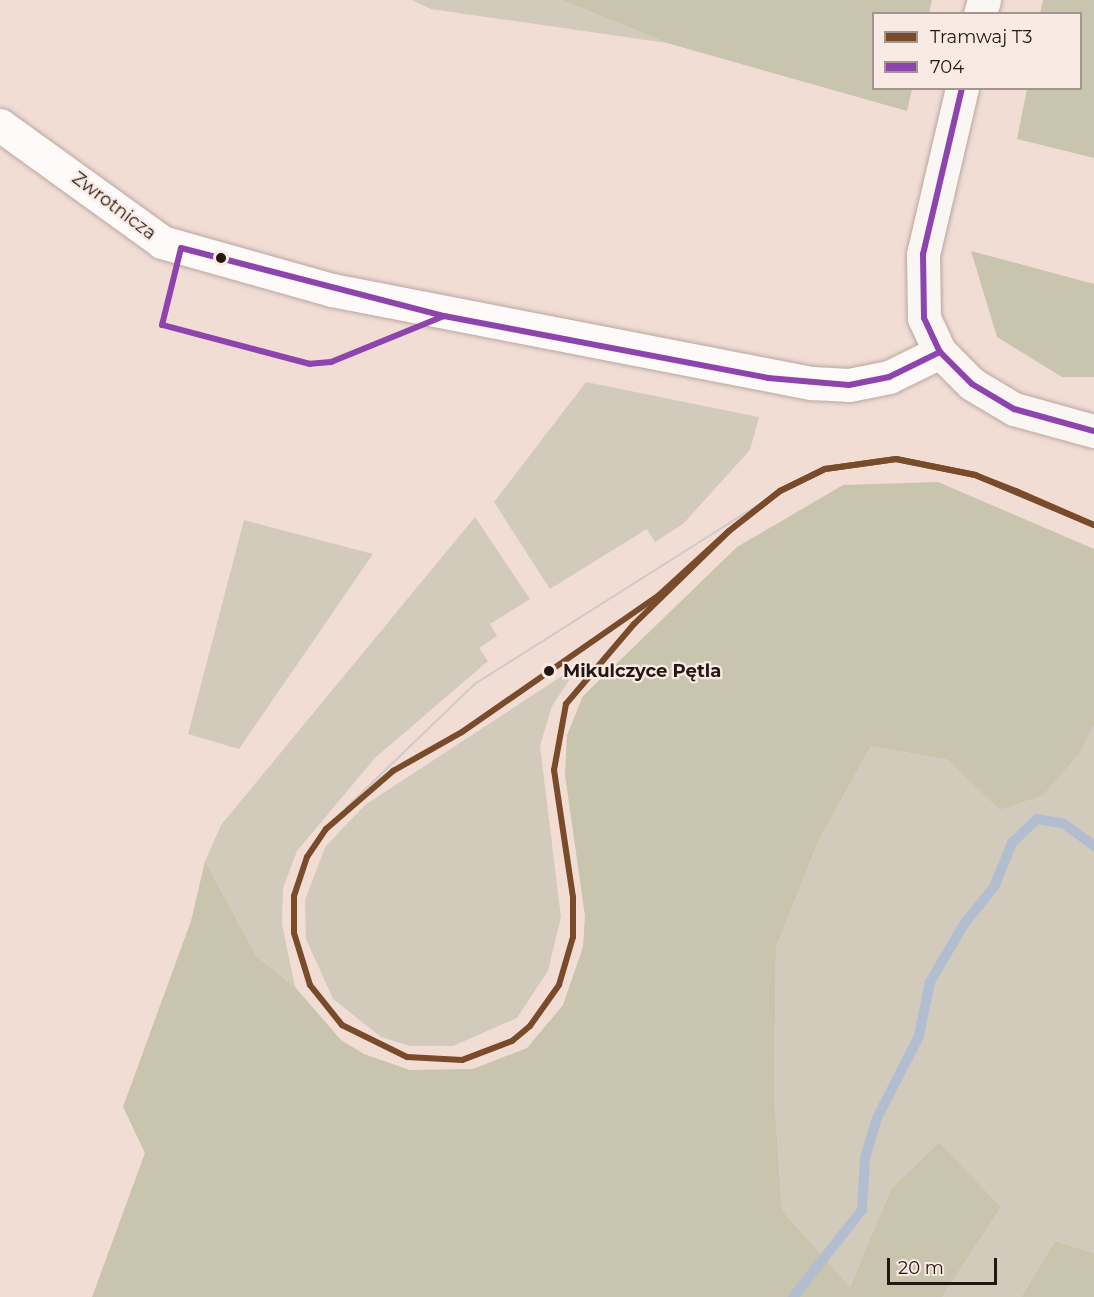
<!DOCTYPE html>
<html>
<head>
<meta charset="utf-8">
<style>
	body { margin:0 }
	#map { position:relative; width:1094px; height:1297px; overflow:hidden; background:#f2ddd5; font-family:Montserrat,sans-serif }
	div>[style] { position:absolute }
	.green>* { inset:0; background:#d2cbbc }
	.forest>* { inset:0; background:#c9c4ad }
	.stream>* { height:10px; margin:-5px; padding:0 5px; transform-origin:5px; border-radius:5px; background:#b2bed0 }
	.roads { filter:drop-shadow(0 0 2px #b7a7a1) drop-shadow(0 0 2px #b7a7a1) }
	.street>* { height:33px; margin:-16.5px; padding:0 16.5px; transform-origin:16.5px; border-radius:16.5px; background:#fdfaf9 }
	.secondary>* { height:33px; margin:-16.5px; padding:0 16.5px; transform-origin:16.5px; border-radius:16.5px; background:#faf6f4 }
	.tram>* { height:1.5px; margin:-0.75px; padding:0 0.75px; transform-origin:0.75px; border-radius:0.75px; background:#d0cac8 }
	.bus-1>* { height:6px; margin:-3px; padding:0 3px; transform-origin:3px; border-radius:3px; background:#8e44ad }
	.tram-1>* { height:6px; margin:-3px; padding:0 3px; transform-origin:3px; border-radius:3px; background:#7a4b2a }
	.dots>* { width:16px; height:16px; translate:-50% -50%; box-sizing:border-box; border:3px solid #faeae4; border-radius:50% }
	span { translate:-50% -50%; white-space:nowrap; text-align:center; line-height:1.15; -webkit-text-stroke:4.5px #faeae4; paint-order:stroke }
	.street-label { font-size:18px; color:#241611 }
	.stop-label { font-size:18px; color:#241611; font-weight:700 }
	.left { translate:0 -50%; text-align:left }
	.legend { position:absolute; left:872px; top:12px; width:210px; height:78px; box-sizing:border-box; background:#faeae4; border:2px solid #a49590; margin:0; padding:8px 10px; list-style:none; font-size:18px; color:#241611 }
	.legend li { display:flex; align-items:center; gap:12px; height:30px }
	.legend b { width:30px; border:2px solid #a49590 }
	.scale { position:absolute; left:887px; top:1258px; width:110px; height:27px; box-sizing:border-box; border:3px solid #241611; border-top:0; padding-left:8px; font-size:18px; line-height:21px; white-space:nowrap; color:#241611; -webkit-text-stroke:4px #faeae4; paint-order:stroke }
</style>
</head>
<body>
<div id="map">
	<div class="green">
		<div style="clip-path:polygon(412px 0,562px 0,667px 43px,431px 9px)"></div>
		<div style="clip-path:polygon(586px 382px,759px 417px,750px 450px,683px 524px,655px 542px,647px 529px,550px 589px,494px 502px)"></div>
		<div style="clip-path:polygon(475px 517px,530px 599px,490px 624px,497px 636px,479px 648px,488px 661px,375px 758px,297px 851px,283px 888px,282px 924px,295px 987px,257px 957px,205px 861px,221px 825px)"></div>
		<div style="clip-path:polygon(244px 520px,373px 554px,239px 749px,188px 734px)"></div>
		<div style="clip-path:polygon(580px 664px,552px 706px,540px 746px,561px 917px,548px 971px,517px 1018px,453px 1046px,410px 1046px,381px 1037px,333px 999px,306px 939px,305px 900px,325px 847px,365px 805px)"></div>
		<div style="clip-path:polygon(1094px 725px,1094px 1253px,1055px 1241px,1021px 1297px,942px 1297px,1001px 1207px,891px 1189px,850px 1287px,782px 1210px,774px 1093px,776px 948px,818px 842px,871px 746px,948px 760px,999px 810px,1079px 754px)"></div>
	</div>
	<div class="forest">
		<div style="clip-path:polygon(562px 0,932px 0,929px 13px,874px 14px,874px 88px,912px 89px,907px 111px,667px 43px)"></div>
		<div style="clip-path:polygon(1043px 0,1094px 0,1094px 158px,1017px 139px,1027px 89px,1080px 88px,1080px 14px,1040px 13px)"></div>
		<div style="clip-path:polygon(971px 251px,1094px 284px,1094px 377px,1062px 377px,997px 337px)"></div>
		<div style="clip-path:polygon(938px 482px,1094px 549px,1094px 725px,1079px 754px,1043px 795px,999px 810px,948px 760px,871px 746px,818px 842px,776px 948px,774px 1093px,782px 1210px,850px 1287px,891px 1189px,939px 1143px,1001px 1207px,942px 1297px,92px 1297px,145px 1153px,123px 1107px,191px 921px,205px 861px,257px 957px,295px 987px,341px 1040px,364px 1054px,410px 1070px,473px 1069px,527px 1048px,563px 1005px,583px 947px,585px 916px,565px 775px,567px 735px,583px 696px,737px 547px,843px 485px)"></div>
		<div style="clip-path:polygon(1055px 1241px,1094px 1253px,1094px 1297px,1021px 1297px)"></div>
	</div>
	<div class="stream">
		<div style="left:793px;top:1297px;width:111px;rotate:-51.6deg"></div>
		<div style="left:862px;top:1210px;width:52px;rotate:-86.7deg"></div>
		<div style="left:865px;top:1158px;width:42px;rotate:-73.3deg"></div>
		<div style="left:877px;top:1118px;width:92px;rotate:-62.9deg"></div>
		<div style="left:919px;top:1036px;width:55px;rotate:-78.5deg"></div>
		<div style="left:930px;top:982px;width:67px;rotate:-59.6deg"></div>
		<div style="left:964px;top:924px;width:48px;rotate:-51deg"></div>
		<div style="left:994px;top:887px;width:48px;rotate:-67.8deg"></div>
		<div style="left:1012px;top:843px;width:35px;rotate:-44deg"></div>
		<div style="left:1037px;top:819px;width:27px;rotate:10deg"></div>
		<div style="left:1064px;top:824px;width:37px;rotate:36deg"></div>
	</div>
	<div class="roads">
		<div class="street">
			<div style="left:0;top:125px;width:200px;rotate:35.8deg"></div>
			<div style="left:162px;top:242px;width:177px;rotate:15.8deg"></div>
			<div style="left:332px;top:290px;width:489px;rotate:11deg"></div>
			<div style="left:812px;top:383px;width:37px;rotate:3deg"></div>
			<div style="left:849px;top:385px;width:41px;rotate:-11.3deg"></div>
			<div style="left:889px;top:377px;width:57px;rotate:-26.1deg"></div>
		</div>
		<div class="secondary">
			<div style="left:980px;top:14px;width:15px;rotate:-74deg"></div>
			<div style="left:962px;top:88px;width:171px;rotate:103.2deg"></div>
			<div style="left:923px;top:254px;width:64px;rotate:89.1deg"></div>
			<div style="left:924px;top:318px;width:38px;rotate:65deg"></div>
			<div style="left:940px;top:352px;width:45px;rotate:45deg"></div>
			<div style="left:972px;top:384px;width:49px;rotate:30.8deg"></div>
			<div style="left:1014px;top:409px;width:83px;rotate:15.4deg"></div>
		</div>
	</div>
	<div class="tram">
		<div style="left:346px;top:808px;width:179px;rotate:-43.9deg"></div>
		<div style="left:475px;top:684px;width:361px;rotate:-32.3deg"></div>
	</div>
	<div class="bus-1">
		<div style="left:962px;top:88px;width:171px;rotate:103.2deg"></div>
		<div style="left:923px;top:254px;width:64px;rotate:89.1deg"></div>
		<div style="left:924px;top:318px;width:38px;rotate:65deg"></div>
		<div style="left:940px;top:352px;width:45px;rotate:45deg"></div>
		<div style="left:972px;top:384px;width:49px;rotate:30.8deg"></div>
		<div style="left:1014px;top:409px;width:83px;rotate:15.4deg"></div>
		<div style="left:181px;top:248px;width:272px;rotate:14.5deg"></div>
		<div style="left:444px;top:316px;width:122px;rotate:157.8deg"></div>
		<div style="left:331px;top:362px;width:21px;rotate:175deg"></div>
		<div style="left:310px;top:364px;width:153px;rotate:-165.2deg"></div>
		<div style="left:162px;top:325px;width:79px;rotate:-76.1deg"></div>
		<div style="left:444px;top:316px;width:330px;rotate:10.8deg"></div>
		<div style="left:768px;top:378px;width:81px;rotate:4.9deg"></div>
		<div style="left:849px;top:385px;width:41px;rotate:-11.3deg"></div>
		<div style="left:889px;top:377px;width:57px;rotate:-26.1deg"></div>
	</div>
	<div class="tram-1">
		<div style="left:896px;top:459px;width:81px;rotate:11.4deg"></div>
		<div style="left:896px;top:459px;width:81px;rotate:11.4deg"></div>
		<div style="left:825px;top:469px;width:72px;rotate:-8deg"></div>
		<div style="left:825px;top:469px;width:72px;rotate:-8deg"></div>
		<div style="left:975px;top:475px;width:44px;rotate:21.3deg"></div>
		<div style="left:1016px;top:491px;width:85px;rotate:23.6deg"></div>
		<div style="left:1094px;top:525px;width:129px;rotate:-157.2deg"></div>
		<div style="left:780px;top:491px;width:50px;rotate:-26.1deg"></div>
		<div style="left:780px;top:491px;width:50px;rotate:-26.1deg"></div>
		<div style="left:729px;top:531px;width:133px;rotate:135.6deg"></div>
		<div style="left:634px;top:624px;width:105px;rotate:130.4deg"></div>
		<div style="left:566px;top:704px;width:67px;rotate:100.3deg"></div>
		<div style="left:554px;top:770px;width:128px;rotate:81.5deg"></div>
		<div style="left:573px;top:897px;width:40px;rotate:90deg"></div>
		<div style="left:573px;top:937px;width:50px;rotate:106.3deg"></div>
		<div style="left:559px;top:985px;width:50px;rotate:125.3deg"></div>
		<div style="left:530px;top:1026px;width:23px;rotate:140deg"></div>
		<div style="left:512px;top:1041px;width:53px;rotate:159.2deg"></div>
		<div style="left:462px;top:1060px;width:55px;rotate:-176.9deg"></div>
		<div style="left:407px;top:1057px;width:72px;rotate:-153.8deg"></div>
		<div style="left:342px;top:1025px;width:51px;rotate:-128.7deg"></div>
		<div style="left:310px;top:985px;width:54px;rotate:-107.1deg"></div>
		<div style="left:294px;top:933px;width:37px;rotate:-90deg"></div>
		<div style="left:294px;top:896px;width:41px;rotate:-71.6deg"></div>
		<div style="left:307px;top:857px;width:34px;rotate:-56deg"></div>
		<div style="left:326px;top:829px;width:89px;rotate:-40.9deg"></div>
		<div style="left:393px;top:771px;width:79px;rotate:-29.5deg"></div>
		<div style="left:462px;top:732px;width:239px;rotate:-34.8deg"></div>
		<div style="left:658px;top:596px;width:96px;rotate:-42.5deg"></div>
		<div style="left:729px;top:531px;width:65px;rotate:-38.1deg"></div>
		<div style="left:729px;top:531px;width:65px;rotate:-38.1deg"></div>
	</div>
	<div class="dots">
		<div style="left:221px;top:258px;background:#241611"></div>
		<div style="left:549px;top:671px;background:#241611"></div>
	</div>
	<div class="street-label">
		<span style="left:114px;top:206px;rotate:37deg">Zwrotnicza</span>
	</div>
	<div class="stop-label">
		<span class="left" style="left:563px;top:671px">Mikulczyce Pętla</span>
	</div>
	<ul class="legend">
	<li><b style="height:8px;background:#7a4b2a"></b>Tramwaj T3</li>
	<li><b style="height:8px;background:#8e44ad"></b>704</li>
	</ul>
	<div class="scale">20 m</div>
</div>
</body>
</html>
